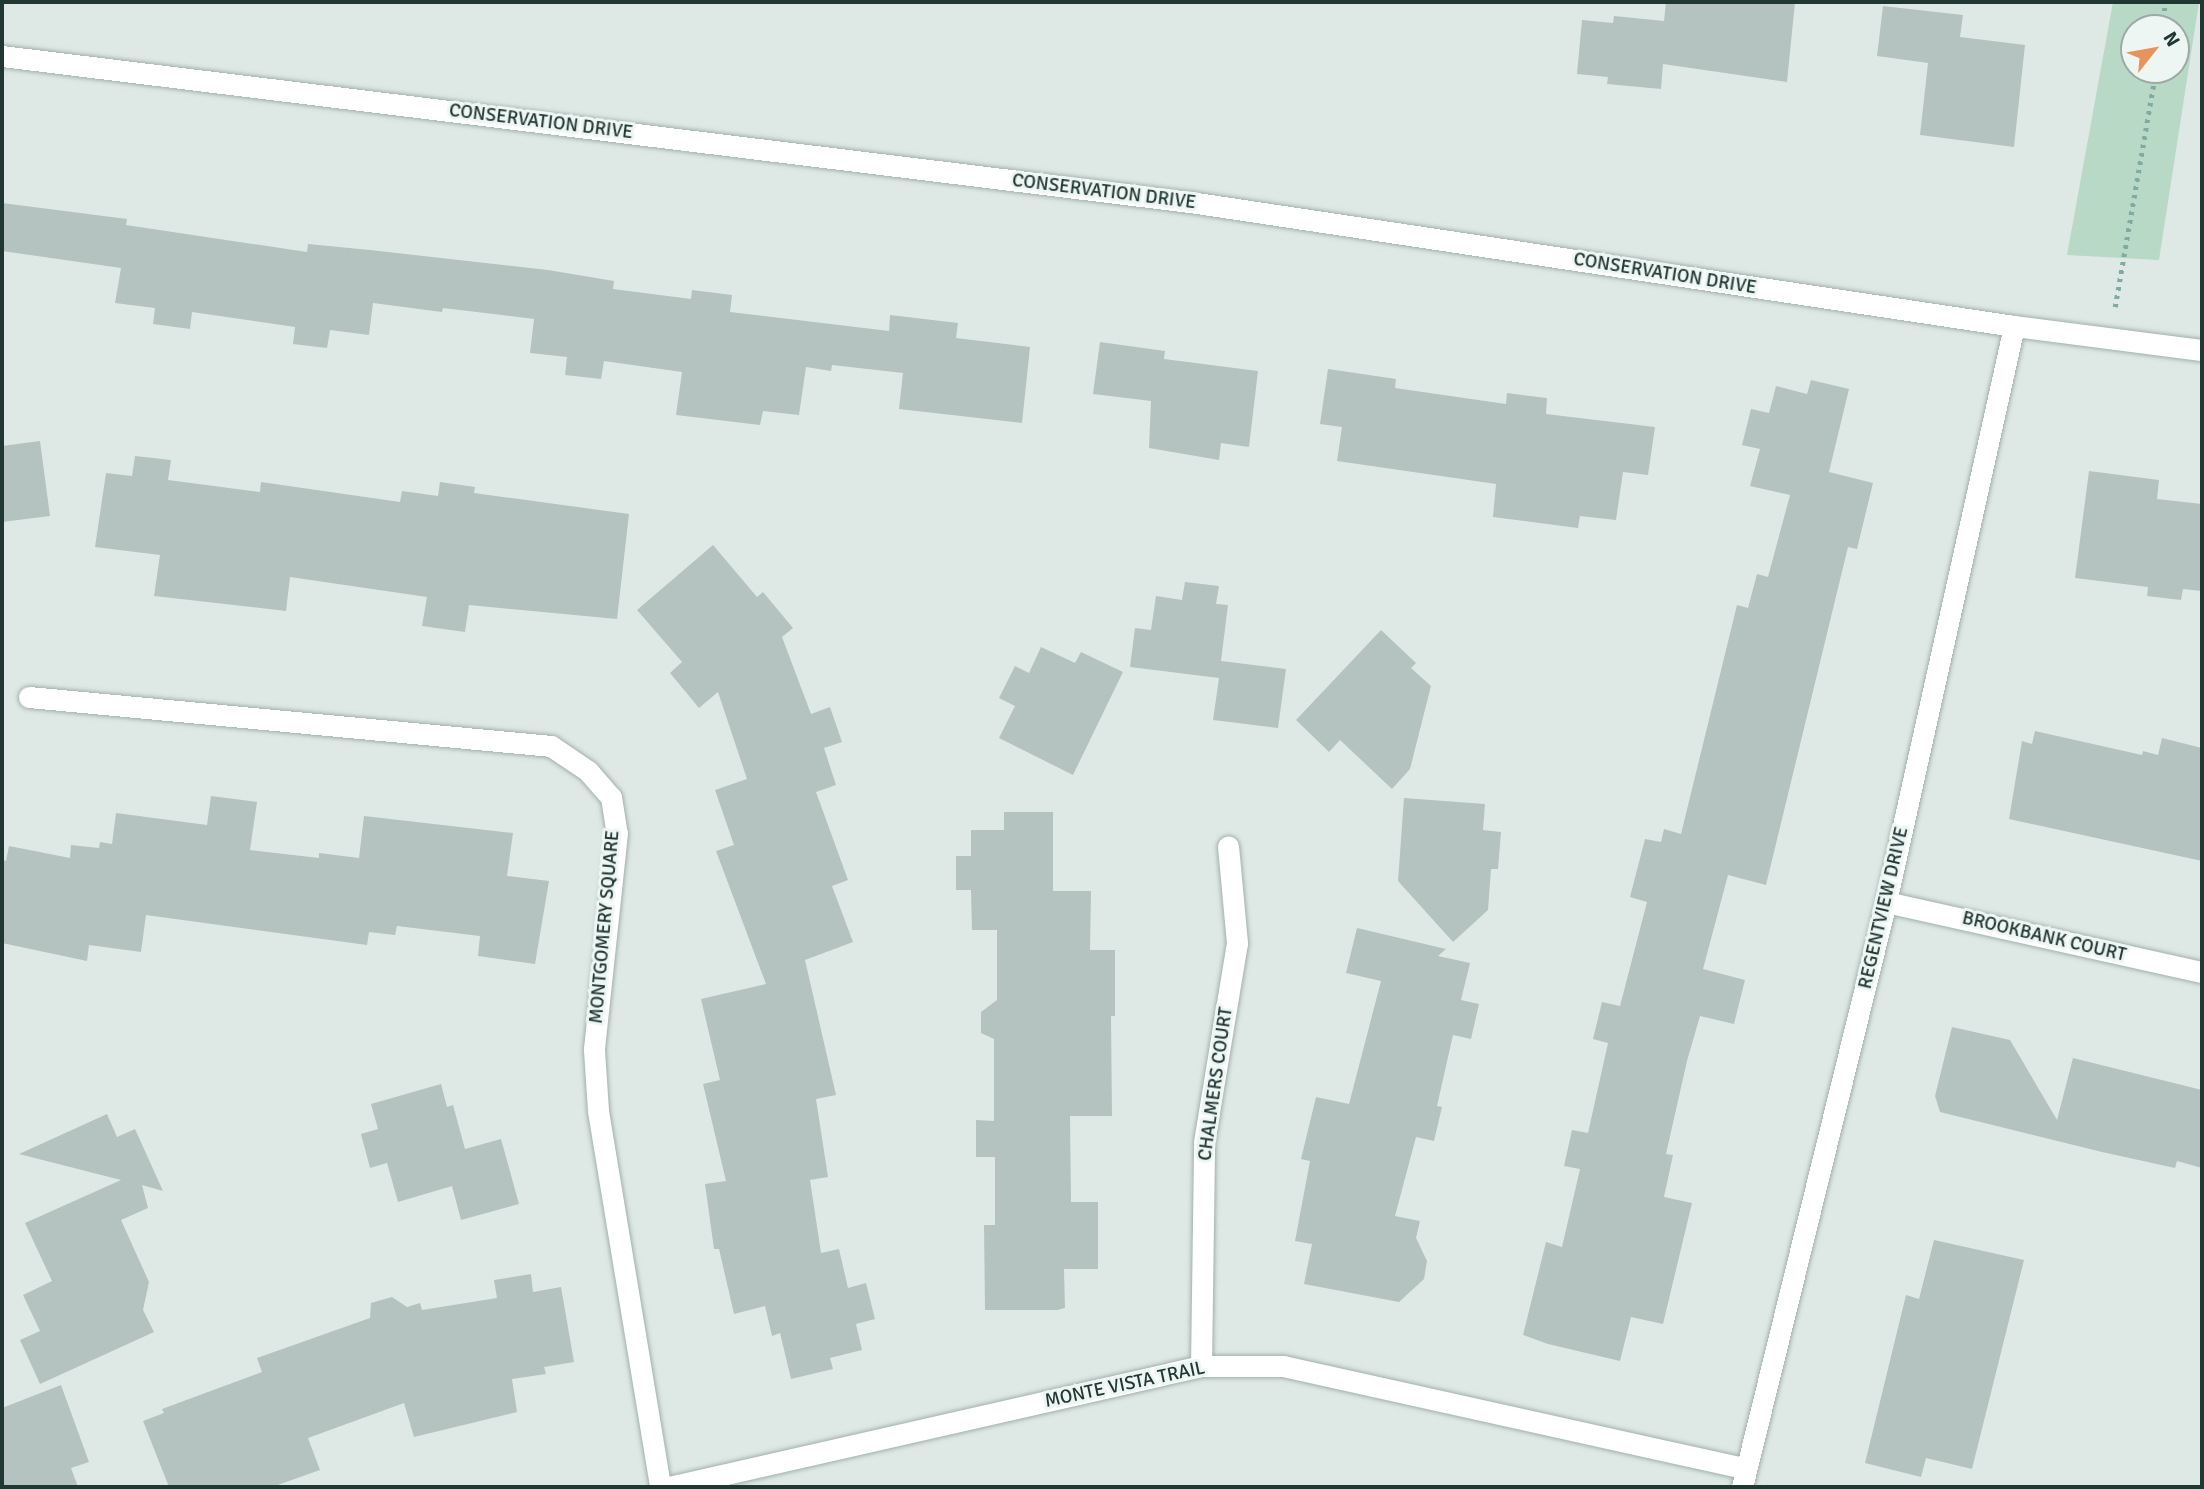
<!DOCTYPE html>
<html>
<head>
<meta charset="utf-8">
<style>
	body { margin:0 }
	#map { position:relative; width:2204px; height:1489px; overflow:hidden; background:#dee9e5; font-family:Signika,sans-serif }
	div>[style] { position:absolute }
	.green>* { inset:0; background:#b8d9c5 }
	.building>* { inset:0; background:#b4c3bf }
	.path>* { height:4.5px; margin-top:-2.25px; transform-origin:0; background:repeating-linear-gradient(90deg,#80aaa3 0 3.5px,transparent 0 8.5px) }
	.roads { filter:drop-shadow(0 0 2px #a2b0ac) drop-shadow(0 0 2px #a2b0ac) }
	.minor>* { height:21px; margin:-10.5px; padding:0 10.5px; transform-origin:10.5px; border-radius:10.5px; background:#fff }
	span { translate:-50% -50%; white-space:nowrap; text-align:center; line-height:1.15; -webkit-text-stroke:6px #eef6f3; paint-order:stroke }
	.street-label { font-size:19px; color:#213734 }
	.frame { position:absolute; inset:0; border:4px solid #213734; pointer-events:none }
	.north { position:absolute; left:2120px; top:14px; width:70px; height:70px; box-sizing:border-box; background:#eef6f3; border:2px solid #9caaa7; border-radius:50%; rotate:59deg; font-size:19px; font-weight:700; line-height:28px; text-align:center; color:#213734 }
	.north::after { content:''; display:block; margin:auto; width:24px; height:32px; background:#e8935c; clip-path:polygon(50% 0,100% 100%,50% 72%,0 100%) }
</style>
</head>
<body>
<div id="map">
	<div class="green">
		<div style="clip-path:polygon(evenodd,2113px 2px,2199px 2px,2159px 260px,2067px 255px,2113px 2px,2134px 28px,2176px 28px,2176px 70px,2134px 70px,2134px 28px)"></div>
	</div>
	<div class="building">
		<div style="clip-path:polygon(1666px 2px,1795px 2px,1787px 82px,1663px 64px,1661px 89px,1607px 84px,1608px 77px,1577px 74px,1582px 20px,1613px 23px,1614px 16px,1664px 21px)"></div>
		<div style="clip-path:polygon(1883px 6px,1963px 15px,1960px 37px,2025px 45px,2014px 147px,1920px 135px,1928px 63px,1877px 56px)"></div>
		<div style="clip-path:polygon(2px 203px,127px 219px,126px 225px,307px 252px,308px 244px,370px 250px,548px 270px,614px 281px,613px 289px,691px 299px,692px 290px,732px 295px,730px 312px,889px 331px,890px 315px,958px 323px,956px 338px,1030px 347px,1022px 423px,899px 409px,903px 373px,832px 365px,831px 371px,806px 367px,799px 415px,763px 411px,760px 425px,676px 415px,682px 372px,604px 361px,601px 379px,565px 375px,567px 357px,530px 353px,534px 319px,443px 308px,442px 312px,373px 303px,369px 335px,330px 330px,327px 348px,293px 344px,295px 327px,192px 312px,190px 329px,153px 324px,155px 308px,115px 303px,121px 268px,2px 251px)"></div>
		<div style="clip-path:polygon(1100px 342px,1165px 351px,1164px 359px,1258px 371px,1249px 447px,1221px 443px,1219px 460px,1149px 448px,1151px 401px,1093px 394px)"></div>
		<div style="clip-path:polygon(1328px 369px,1396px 379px,1395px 388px,1506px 404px,1507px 393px,1547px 398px,1546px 414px,1655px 427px,1648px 475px,1623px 472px,1616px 520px,1580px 516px,1578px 528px,1493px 517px,1496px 484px,1337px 461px,1342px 427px,1320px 424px)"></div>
		<div style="clip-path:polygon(1811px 380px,1849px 389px,1829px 472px,1873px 483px,1857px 549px,1848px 547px,1766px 885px,1728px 875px,1703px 969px,1745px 980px,1734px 1024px,1700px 1016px,1687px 1061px,1666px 1154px,1673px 1155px,1664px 1197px,1692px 1203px,1663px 1324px,1631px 1317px,1620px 1361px,1548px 1344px,1523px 1335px,1546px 1242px,1562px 1247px,1580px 1169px,1564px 1166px,1572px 1130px,1588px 1133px,1608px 1043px,1593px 1039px,1602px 1002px,1620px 1006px,1647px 902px,1630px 897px,1645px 839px,1661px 842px,1664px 829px,1681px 834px,1737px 605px,1748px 608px,1757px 574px,1768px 577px,1790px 495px,1750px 486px,1760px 449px,1742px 445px,1751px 409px,1769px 413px,1776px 386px,1807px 394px)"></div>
		<div style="clip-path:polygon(40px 441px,50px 516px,2px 522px,2px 446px)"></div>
		<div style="clip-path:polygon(135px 456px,171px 460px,168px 480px,260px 492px,261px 482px,400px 502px,402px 491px,438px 496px,440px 482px,475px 487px,474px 493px,629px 514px,617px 619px,469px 605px,465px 632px,422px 626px,427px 597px,290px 577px,286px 611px,154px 596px,160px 555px,95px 547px,106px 473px,132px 476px)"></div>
		<div style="clip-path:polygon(2089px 471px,2159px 480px,2157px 499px,2202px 504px,2202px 591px,2183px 589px,2181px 600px,2147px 596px,2148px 587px,2075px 578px)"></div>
		<div style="clip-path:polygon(713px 545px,757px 597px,763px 592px,793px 628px,782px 637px,811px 714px,830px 707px,842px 742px,824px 748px,836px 785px,816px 792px,848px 880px,832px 886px,853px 942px,805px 960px,836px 1095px,816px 1099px,828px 1177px,810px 1180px,821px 1253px,839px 1249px,848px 1288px,866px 1283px,875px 1319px,856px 1324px,862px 1350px,830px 1358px,833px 1369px,791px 1379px,780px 1333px,772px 1336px,765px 1306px,734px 1314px,719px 1249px,714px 1249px,705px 1184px,726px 1181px,703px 1084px,720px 1080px,701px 999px,766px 984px,716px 851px,734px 845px,715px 790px,747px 779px,718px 692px,699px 708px,670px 673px,682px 662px,637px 610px)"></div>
		<div style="clip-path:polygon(1185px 582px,1219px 586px,1216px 604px,1228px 605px,1221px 661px,1286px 669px,1278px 728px,1213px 720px,1219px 678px,1130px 667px,1135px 628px,1151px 630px,1156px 596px,1182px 600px)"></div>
		<div style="clip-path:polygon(1381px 630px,1416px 663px,1411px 668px,1431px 686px,1410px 769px,1392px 789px,1340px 740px,1329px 752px,1296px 720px)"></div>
		<div style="clip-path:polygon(1041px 647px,1075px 663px,1081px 652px,1123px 672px,1073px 775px,999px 738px,1015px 706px,999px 698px,1015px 666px,1029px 673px)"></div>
		<div style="clip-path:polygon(2035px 731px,2142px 755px,2143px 751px,2158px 755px,2162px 738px,2202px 748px,2202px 861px,2009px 819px,2022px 741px,2032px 744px)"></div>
		<div style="clip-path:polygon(211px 796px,257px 802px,250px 850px,319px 858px,319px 853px,359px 858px,364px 816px,513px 833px,507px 876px,549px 881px,535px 964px,478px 956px,480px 936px,397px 926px,395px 935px,369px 932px,367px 945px,146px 915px,141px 952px,89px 945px,87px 961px,2px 943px,2px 860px,6px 861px,9px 846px,70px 858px,71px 845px,99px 848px,100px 842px,112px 844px,116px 813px,207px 825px)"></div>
		<div style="clip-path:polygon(1404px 798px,1485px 804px,1483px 830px,1501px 832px,1498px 869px,1491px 869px,1488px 910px,1453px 942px,1398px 881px)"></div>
		<div style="clip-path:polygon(1004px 812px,1053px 812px,1053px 891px,1091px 891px,1090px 950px,1115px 950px,1115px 1016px,1111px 1016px,1112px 1116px,1070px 1116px,1071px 1202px,1098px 1202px,1098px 1269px,1064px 1269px,1065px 1308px,1057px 1310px,985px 1310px,984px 1225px,995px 1225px,995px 1157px,976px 1157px,976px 1120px,994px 1121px,994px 1039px,981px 1033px,981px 1012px,997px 1000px,997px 930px,972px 930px,971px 890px,956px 890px,956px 856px,971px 856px,971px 830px,1004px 830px)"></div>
		<div style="clip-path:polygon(1357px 928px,1446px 949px,1438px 956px,1470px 963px,1461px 1000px,1479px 1004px,1471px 1039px,1453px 1035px,1437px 1106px,1442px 1107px,1434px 1141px,1416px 1137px,1395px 1216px,1420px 1221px,1416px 1238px,1427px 1261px,1424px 1279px,1399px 1302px,1304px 1284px,1312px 1244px,1295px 1241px,1310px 1161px,1301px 1159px,1316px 1097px,1349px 1104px,1381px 981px,1346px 973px)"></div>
		<div style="clip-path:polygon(1952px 1027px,2010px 1040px,2057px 1120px,2073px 1058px,2202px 1090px,2202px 1168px,2177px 1161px,2175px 1168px,2102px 1152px,1940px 1112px,1935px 1096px)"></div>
		<div style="clip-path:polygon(441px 1084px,447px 1107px,453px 1105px,465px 1149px,501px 1139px,519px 1204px,461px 1220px,452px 1186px,398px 1202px,387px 1163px,370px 1168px,361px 1134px,378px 1129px,371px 1104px)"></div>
		<div style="clip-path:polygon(107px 1114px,117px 1137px,135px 1129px,163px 1191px,142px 1185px,148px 1208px,121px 1220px,149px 1282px,143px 1310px,154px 1332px,40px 1384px,20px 1340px,40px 1331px,23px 1295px,52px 1281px,25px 1223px,121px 1180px,19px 1154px)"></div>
		<div style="clip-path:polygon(1934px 1240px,2024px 1260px,1972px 1469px,1926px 1458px,1921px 1477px,1865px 1463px,1906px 1295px,1919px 1299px)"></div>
		<div style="clip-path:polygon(531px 1274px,533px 1292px,561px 1287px,574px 1362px,544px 1367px,546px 1374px,512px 1379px,517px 1412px,414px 1437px,404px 1403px,308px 1438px,320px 1470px,272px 1487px,169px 1487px,143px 1421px,164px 1413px,162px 1409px,262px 1372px,257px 1358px,370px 1318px,371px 1303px,392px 1297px,407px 1307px,420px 1303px,422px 1310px,497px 1298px,494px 1280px)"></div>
		<div style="clip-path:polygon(61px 1385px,89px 1462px,71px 1468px,78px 1487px,2px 1487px,2px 1408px)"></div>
	</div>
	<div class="path">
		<div style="left:2163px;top:28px;width:26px;rotate:-86deg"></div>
		<div style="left:2115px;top:307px;width:241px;rotate:-80.2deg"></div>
	</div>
	<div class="roads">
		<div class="minor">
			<div style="left:2px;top:56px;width:1197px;rotate:7.01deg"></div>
			<div style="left:1190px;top:202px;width:833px;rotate:8.56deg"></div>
			<div style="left:2014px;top:326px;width:190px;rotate:7.3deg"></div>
			<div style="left:29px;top:697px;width:524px;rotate:5.36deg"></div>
			<div style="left:551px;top:746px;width:45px;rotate:34deg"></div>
			<div style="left:588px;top:771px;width:35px;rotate:49deg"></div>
			<div style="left:611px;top:797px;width:36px;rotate:81deg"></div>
			<div style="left:617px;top:833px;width:218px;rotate:96.1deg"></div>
			<div style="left:594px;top:1050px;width:61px;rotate:86.2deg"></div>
			<div style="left:598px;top:1111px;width:381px;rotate:80.6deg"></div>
			<div style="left:1886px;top:902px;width:324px;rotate:12.5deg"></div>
			<div style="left:1201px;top:1366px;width:224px;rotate:-89.2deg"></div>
			<div style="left:1204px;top:1142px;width:202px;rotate:-80.6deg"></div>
			<div style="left:1237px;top:943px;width:97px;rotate:-95.3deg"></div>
			<div style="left:669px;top:1487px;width:546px;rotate:-12.81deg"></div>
			<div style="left:1201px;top:1366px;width:82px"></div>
			<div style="left:1283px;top:1366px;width:474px;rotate:12.5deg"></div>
			<div style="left:1742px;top:1487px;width:602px;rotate:-76.17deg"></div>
			<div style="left:1886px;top:902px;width:590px;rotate:-77.47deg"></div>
		</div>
	</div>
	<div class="street-label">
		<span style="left:541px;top:122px;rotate:7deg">CONSERVATION DRIVE</span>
		<span style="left:1104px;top:192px;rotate:7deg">CONSERVATION DRIVE</span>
		<span style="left:1665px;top:274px;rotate:9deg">CONSERVATION DRIVE</span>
		<span style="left:1884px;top:908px;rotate:-77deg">REGENTVIEW DRIVE</span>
		<span style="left:605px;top:927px;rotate:-85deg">MONTGOMERY SQUARE</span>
		<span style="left:2044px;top:937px;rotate:13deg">BROOKBANK COURT</span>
		<span style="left:1216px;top:1084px;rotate:-82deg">CHALMERS COURT</span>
		<span style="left:1125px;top:1385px;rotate:-12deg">MONTE VISTA TRAIL</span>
	</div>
	<div class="frame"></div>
	<div class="north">N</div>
</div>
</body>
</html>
